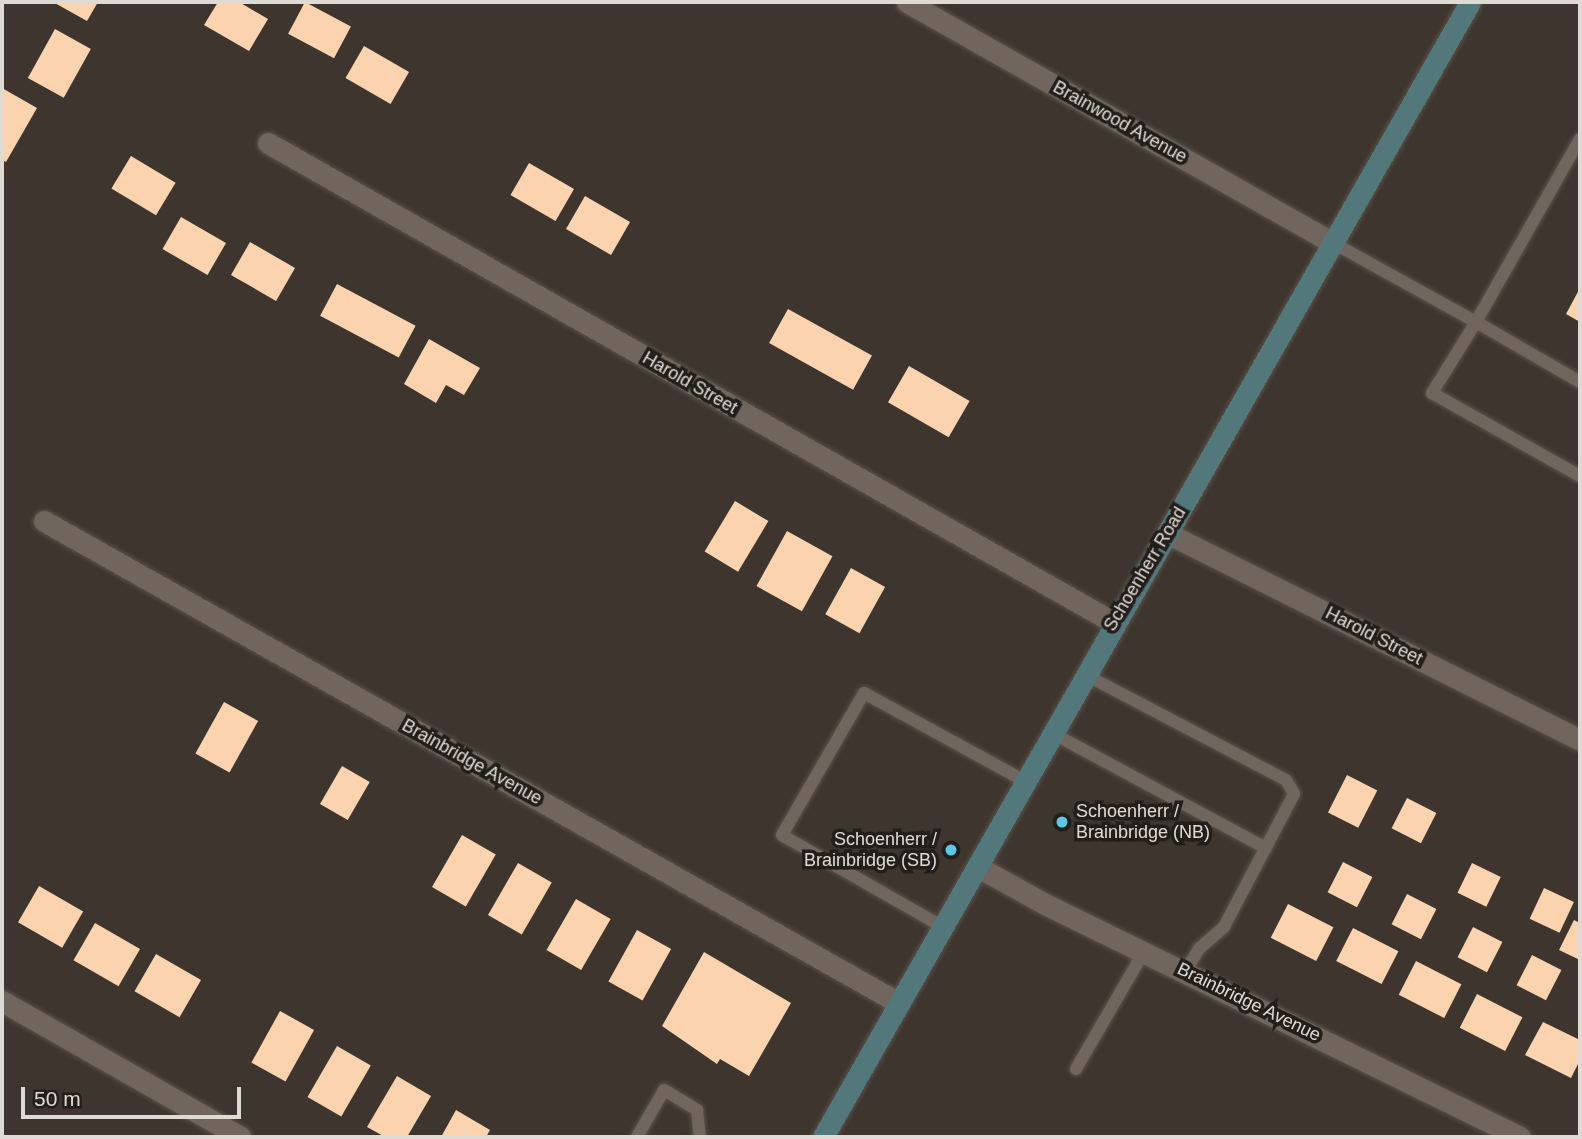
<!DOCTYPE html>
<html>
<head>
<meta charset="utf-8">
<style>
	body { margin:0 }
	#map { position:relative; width:1582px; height:1139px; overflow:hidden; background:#3e362e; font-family:Arial,sans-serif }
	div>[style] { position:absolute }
	.building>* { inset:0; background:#fbd3af; transform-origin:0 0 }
	.roads { filter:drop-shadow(0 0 2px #59524b) drop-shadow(0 0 2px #59524b) }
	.service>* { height:12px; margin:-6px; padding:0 6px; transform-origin:6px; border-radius:6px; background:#70665d }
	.minor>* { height:21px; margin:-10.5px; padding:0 10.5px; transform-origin:10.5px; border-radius:10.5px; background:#70665d }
	.secondary>* { height:21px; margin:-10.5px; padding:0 10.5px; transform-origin:10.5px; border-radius:10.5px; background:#52787c }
	.dots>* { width:19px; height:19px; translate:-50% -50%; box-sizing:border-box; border:4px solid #221e1a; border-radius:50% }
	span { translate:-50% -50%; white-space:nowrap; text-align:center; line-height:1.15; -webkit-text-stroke:7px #221e1a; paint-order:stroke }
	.street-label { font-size:18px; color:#e0dad5 }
	.poi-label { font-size:18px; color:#e0dad5 }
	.left { translate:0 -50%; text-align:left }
	.right { translate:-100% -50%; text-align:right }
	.frame { position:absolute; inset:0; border:4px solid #e0dad5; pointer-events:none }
	.scale { position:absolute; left:21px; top:1087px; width:220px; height:32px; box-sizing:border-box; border:4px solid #e0dad5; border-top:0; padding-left:9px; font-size:21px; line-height:24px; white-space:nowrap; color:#e0dad5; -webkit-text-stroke:5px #221e1a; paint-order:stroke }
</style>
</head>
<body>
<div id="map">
	<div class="building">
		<div style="clip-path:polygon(53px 2px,98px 2px,87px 21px)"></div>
		<div style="clip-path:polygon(218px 2px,239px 2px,268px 19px,249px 51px,204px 25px)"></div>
		<div style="left:305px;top:2px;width:52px;height:36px;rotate:28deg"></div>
		<div style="left:55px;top:29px;width:41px;height:56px;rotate:29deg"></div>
		<div style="left:364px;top:46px;width:52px;height:37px;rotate:30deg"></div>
		<div style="clip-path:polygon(2px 88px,37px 108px,6px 162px,2px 160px)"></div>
		<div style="left:131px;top:156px;width:52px;height:38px;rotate:31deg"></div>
		<div style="left:529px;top:163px;width:52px;height:37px;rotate:30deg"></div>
		<div style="left:585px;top:196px;width:52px;height:38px;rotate:30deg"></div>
		<div style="left:181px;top:217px;width:52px;height:37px;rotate:30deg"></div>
		<div style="left:250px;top:242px;width:52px;height:38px;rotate:30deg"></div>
		<div style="left:337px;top:284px;width:89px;height:36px;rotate:28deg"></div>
		<div style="clip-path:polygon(1580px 288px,1580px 322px,1566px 314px)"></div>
		<div style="left:788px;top:309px;width:96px;height:39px;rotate:29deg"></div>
		<div style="clip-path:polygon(429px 339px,480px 368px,464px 395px,446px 385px,436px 403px,404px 384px)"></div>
		<div style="left:909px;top:366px;width:70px;height:42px;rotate:30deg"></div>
		<div style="left:735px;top:501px;width:39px;height:59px;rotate:31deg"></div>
		<div style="left:787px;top:531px;width:52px;height:63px;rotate:29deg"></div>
		<div style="left:851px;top:568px;width:39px;height:53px;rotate:29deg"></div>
		<div style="left:224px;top:702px;width:39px;height:59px;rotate:29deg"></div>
		<div style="left:342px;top:766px;width:32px;height:44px;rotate:30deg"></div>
		<div style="left:1347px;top:775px;width:34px;height:42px;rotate:27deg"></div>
		<div style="left:1407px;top:798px;width:33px;height:34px;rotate:27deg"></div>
		<div style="left:462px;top:835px;width:39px;height:60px;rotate:30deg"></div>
		<div style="left:1343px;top:862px;width:33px;height:34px;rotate:27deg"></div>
		<div style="left:518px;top:863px;width:39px;height:60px;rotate:30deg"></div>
		<div style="left:1472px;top:863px;width:32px;height:33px;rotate:26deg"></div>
		<div style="left:39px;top:886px;width:51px;height:42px;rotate:30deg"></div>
		<div style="left:1544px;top:888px;width:33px;height:34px;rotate:25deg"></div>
		<div style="left:1407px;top:894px;width:33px;height:34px;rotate:27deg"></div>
		<div style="left:576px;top:899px;width:40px;height:59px;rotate:30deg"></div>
		<div style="left:1288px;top:904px;width:51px;height:38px;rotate:27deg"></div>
		<div style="clip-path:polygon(1574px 920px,1580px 923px,1580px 960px,1559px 950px)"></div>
		<div style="left:95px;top:923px;width:52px;height:43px;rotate:30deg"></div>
		<div style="left:1473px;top:927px;width:33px;height:34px;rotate:27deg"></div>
		<div style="left:1353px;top:928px;width:51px;height:37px;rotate:27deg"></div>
		<div style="left:637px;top:930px;width:39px;height:59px;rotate:29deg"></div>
		<div style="clip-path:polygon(704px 952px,791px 1003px,749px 1076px,720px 1059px,717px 1064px,662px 1026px)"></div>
		<div style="left:156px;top:954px;width:52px;height:43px;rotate:30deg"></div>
		<div style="left:1532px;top:955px;width:33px;height:34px;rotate:27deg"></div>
		<div style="left:1416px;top:961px;width:51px;height:38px;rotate:27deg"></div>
		<div style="left:1477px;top:994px;width:51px;height:38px;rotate:27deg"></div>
		<div style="left:280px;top:1011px;width:39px;height:59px;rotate:29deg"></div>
		<div style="clip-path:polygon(1543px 1022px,1580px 1040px,1580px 1060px,1571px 1078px,1525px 1055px)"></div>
		<div style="left:337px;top:1046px;width:39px;height:59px;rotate:30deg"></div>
		<div style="clip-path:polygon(397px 1076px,431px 1096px,407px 1137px,385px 1137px,367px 1127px)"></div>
		<div style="clip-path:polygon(456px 1110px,490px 1130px,486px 1137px,441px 1137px)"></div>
	</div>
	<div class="roads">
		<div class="service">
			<div style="left:1333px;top:243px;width:163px;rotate:28.9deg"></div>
			<div style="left:1476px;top:322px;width:210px;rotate:-60.4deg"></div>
			<div style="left:1580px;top:382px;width:120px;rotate:-150deg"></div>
			<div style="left:1476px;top:322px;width:84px;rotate:121.8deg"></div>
			<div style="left:1432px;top:393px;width:170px;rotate:29.3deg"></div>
			<div style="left:1084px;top:674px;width:228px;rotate:27.7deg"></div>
			<div style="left:1286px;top:780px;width:16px;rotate:60deg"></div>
			<div style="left:1294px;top:794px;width:150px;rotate:117.8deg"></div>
			<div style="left:1224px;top:927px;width:33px;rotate:139deg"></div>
			<div style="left:1199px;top:949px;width:25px;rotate:122deg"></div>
			<div style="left:1052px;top:733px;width:243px;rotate:28.3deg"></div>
			<div style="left:943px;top:927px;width:185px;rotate:-150.3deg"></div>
			<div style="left:782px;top:835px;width:164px;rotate:-60deg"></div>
			<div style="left:864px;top:693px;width:183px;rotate:28.7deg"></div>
			<div style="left:1076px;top:1069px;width:138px;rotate:-59.9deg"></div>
			<div style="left:637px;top:1137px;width:54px;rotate:-60.1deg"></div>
			<div style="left:664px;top:1090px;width:39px;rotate:31deg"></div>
			<div style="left:697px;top:1110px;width:27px;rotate:84deg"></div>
		</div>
		<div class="minor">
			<div style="left:907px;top:2px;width:489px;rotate:29.5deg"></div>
			<div style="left:268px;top:143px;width:971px;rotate:29.55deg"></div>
			<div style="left:44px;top:521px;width:982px;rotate:29.41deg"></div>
			<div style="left:1167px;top:533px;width:462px;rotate:26.6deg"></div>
			<div style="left:978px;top:867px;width:77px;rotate:28.9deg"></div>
			<div style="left:1045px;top:904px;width:529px;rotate:26.13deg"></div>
			<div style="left:2px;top:1001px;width:274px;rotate:29.7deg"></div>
		</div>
		<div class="secondary">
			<div style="left:823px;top:1137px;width:1306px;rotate:-60.31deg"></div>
		</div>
	</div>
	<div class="dots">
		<div style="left:1062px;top:822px;background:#5cc7e7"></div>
		<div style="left:951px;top:850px;background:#5cc7e7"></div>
	</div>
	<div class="street-label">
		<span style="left:1120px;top:122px;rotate:29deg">Brainwood Avenue</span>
		<span style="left:690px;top:383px;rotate:30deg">Harold Street</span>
		<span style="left:1145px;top:569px;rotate:-59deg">Schoenherr Road</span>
		<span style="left:1374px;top:636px;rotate:27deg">Harold Street</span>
		<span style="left:472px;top:762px;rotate:29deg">Brainbridge Avenue</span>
		<span style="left:1249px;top:1002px;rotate:26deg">Brainbridge Avenue</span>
	</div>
	<div class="poi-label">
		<span class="left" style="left:1076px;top:822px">Schoenherr /<br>Brainbridge (NB)</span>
		<span class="right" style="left:937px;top:850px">Schoenherr /<br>Brainbridge (SB)</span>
	</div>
	<div class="frame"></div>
	<div class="scale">50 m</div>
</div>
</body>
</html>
